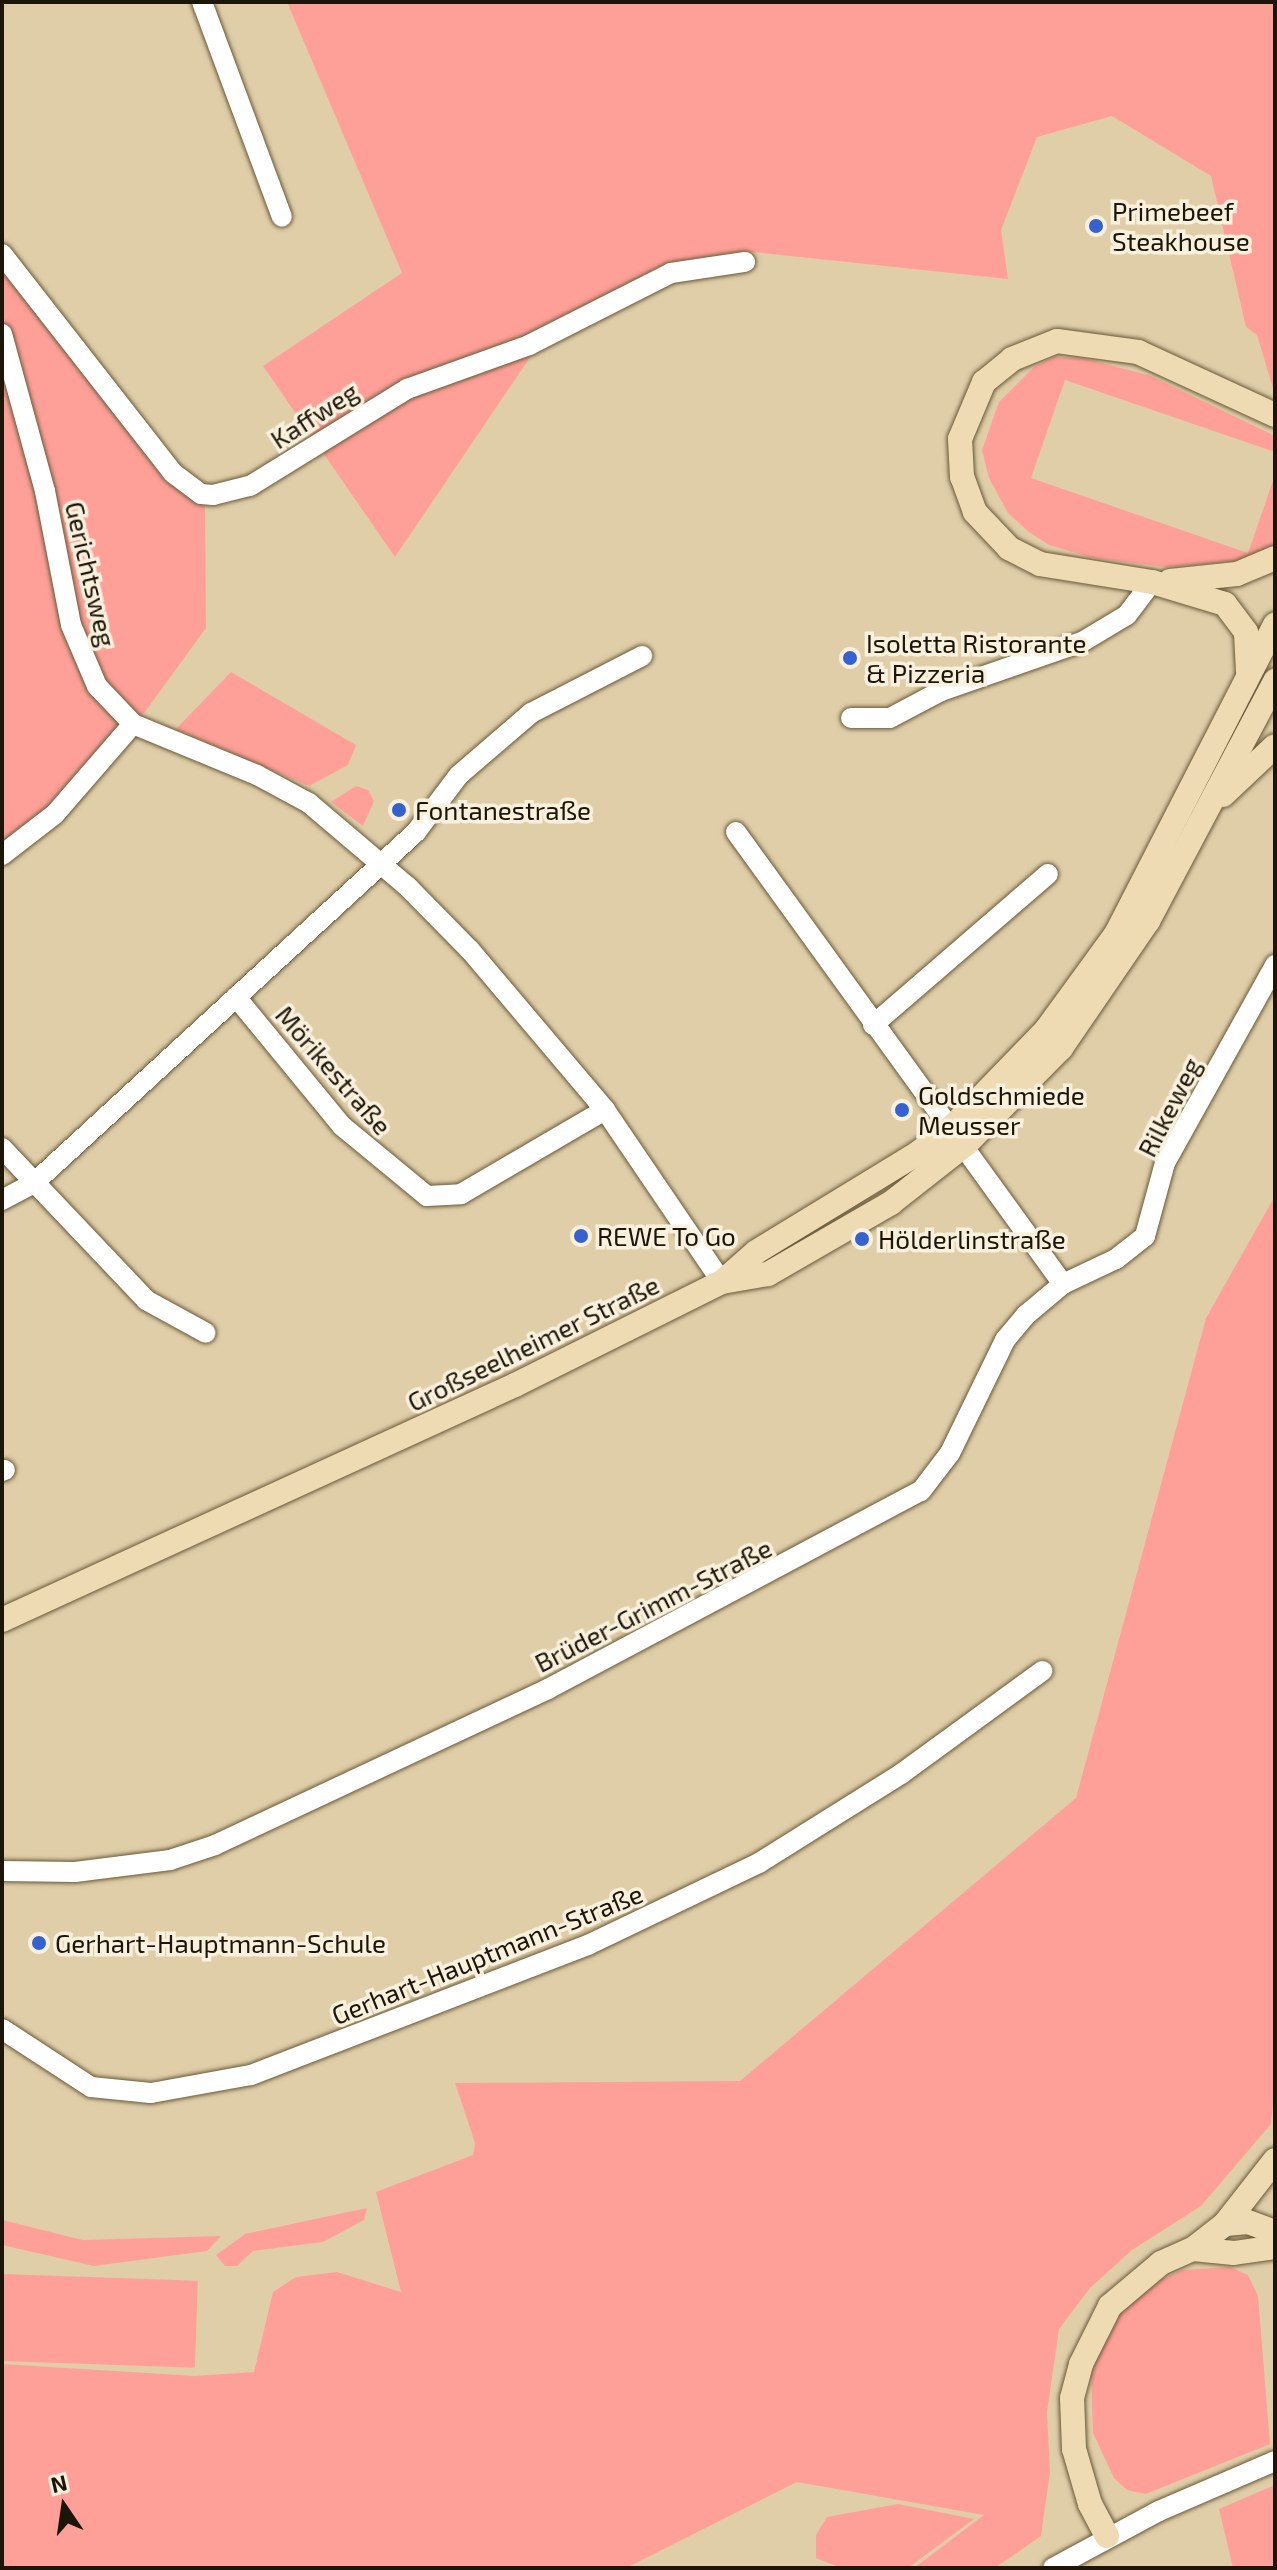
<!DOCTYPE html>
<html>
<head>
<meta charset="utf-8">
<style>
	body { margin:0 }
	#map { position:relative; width:1277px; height:2570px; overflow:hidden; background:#e0cea9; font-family:"Exo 2",sans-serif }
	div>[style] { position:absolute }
	.green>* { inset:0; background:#ffa098; transform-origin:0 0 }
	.roads { filter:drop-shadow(0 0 2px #685938) drop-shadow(0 0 2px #685938) }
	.minor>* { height:20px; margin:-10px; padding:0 10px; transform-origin:10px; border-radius:10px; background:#fff }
	.major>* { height:24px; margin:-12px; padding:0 12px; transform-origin:12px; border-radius:12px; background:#eedbb3 }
	.dots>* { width:22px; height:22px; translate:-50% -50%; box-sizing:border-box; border:4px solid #f9f0dd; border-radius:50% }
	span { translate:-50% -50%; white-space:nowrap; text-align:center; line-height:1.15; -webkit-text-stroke:7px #f9f0dd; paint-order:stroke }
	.poi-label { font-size:26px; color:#1d1608 }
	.left { translate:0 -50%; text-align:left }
	.street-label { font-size:26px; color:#1d1608 }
	.frame { position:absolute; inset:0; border:4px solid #1d1608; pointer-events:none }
	.north { position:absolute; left:24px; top:2466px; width:80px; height:80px; -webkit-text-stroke:6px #f9f0dd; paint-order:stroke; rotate:347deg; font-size:22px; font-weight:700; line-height:32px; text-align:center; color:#1d1608 }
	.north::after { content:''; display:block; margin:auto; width:28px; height:36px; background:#1d1608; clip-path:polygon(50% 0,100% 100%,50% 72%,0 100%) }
</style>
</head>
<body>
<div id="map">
	<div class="green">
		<div style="clip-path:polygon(287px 2px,1275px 2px,1275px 395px,1257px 335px,1246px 327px,1211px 176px,1112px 116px,1037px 137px,1001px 230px,1008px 279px,743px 251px,665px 264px,527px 336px,535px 350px,395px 557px,263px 366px,402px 273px)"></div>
		<div style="clip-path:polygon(2px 264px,205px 504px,206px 628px,137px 723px,2px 851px)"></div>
		<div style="clip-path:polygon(1055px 357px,1083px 358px,1151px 376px,1275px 436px,1275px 452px,1065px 380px,1031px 478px,1248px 553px,1275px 475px,1275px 546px,1250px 560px,1165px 567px,1093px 558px,1049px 545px,1029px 532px,1008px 513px,989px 478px,982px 450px,999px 402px,1035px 366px)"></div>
		<div style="clip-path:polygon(231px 672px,356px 745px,348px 765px,309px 786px,176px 729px)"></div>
		<div style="clip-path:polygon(356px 786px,368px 790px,374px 801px,363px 826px,331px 802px)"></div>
		<div style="clip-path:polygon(1275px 1196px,1275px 2087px,1271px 2124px,1201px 2206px,1132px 2250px,1090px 2288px,1059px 2329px,1047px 2412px,1050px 2472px,1041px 2536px,995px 2568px,914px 2568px,984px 2515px,797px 2482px,626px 2568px,2px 2568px,2px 2364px,195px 2376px,254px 2372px,273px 2292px,296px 2277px,337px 2272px,401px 2292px,376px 2192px,473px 2155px,475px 2143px,455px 2083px,740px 2081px,1076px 1798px,1206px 1318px)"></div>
		<div style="clip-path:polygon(367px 2208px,364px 2220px,323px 2242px,253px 2251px,237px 2266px,225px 2266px,216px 2255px,245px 2234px)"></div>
		<div style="clip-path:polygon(2px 2220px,83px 2240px,221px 2236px,207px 2251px,94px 2266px,2px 2245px)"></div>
		<div style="clip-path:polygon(1230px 2267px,1248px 2275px,1258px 2296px,1270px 2444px,1146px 2494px,1127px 2490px,1114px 2478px,1093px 2433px,1091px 2375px,1103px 2342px,1118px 2314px,1145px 2287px,1182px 2270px)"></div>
		<div style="left:2px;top:2274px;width:196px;height:87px;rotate:2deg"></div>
		<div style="clip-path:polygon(1275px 2485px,1275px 2568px,1233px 2568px,1219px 2509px)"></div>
		<div style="clip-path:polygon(898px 2504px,974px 2519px,908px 2568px,841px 2568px,816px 2558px,816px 2535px,827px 2517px)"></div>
	</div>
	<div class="roads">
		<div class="minor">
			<div style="left:202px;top:2px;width:229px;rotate:69.6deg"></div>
			<div style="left:2px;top:254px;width:278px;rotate:52deg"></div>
			<div style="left:173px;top:473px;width:35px;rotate:37deg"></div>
			<div style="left:201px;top:494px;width:12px;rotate:5deg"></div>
			<div style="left:213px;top:495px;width:38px;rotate:-14deg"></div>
			<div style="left:250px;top:486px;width:185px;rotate:-31.7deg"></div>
			<div style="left:407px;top:389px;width:130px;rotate:-19.8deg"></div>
			<div style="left:529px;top:345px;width:159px;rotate:-26.9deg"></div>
			<div style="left:671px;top:273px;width:75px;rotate:-8.5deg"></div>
			<div style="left:2px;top:334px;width:163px;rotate:74.7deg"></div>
			<div style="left:45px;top:491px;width:136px;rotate:79deg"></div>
			<div style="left:71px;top:625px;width:66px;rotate:66.9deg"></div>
			<div style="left:97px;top:686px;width:52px;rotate:46.5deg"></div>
			<div style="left:133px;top:724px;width:134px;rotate:22.4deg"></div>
			<div style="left:257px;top:775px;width:59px;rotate:28.3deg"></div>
			<div style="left:309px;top:803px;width:130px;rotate:40.3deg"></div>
			<div style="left:408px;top:887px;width:88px;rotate:45.5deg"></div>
			<div style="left:470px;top:950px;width:209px;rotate:49.8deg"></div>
			<div style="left:605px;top:1110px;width:208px;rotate:55.8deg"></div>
			<div style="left:851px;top:718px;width:39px"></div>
			<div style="left:890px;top:718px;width:58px;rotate:-27.9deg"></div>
			<div style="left:941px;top:691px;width:149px;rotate:-19.2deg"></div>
			<div style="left:1082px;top:642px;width:52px;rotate:-31deg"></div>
			<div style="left:1127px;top:615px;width:41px;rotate:-52.9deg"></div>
			<div style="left:736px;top:832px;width:558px;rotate:54.12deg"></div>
			<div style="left:2px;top:855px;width:67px;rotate:-37.7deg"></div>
			<div style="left:55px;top:814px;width:119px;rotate:-49.1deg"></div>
			<div style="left:236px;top:997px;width:167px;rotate:50.6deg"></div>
			<div style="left:342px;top:1126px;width:110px;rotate:39.5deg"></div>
			<div style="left:427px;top:1196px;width:34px;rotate:-3deg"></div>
			<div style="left:461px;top:1194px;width:167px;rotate:-30.3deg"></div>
			<div style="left:873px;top:1025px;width:231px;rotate:-40.8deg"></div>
			<div style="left:2px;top:1148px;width:209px;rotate:46.5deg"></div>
			<div style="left:146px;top:1300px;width:68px;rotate:28.8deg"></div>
			<div style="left:2px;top:1200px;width:36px;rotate:-28deg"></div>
			<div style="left:34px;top:1183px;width:519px;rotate:-42.58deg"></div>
			<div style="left:416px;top:832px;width:71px;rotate:-53deg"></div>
			<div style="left:459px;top:775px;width:95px;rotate:-40.7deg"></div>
			<div style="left:531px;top:713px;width:125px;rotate:-27.2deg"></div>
			<div style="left:2px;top:1471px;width:3px;rotate:-18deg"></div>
			<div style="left:2px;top:1871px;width:73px;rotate:0.8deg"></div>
			<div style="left:75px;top:1872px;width:96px;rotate:-7.2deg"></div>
			<div style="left:170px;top:1860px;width:47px;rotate:-18.4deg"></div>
			<div style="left:215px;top:1845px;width:368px;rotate:-25.1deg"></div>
			<div style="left:548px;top:1689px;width:422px;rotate:-28deg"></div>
			<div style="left:921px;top:1491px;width:48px;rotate:-52.7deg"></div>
			<div style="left:950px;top:1453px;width:126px;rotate:-64deg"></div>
			<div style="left:1005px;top:1340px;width:33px;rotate:-50deg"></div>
			<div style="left:1026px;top:1315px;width:48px;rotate:-40deg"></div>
			<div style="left:1063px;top:1284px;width:59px;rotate:-25.3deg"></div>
			<div style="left:1116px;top:1259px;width:37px;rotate:-38deg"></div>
			<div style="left:1145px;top:1236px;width:76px;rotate:-74.7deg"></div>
			<div style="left:1165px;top:1163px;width:227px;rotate:-60.9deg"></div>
			<div style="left:2px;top:2029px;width:106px;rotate:33.1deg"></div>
			<div style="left:91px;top:2087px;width:60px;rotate:5.7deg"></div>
			<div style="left:151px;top:2093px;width:102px;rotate:-10.2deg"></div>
			<div style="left:251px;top:2075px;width:361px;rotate:-21.1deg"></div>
			<div style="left:588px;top:1945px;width:190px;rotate:-25.6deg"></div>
			<div style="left:759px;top:1863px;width:168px;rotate:-32.1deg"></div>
			<div style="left:901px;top:1774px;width:175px;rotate:-36.1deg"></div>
			<div style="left:1053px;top:2568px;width:120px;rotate:-28.3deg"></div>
			<div style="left:1159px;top:2511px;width:126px;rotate:-23.3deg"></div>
		</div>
		<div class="major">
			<div style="left:1170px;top:581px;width:67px;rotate:-6deg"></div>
			<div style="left:1237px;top:574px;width:41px;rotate:-22.8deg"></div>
			<div style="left:1248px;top:671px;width:39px;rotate:-93deg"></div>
			<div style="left:1246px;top:632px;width:35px;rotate:-127deg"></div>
			<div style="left:1225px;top:604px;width:76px;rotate:-163.2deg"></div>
			<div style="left:1152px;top:582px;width:113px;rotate:-170.9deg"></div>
			<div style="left:1040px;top:564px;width:35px;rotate:-153deg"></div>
			<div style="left:1009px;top:548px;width:50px;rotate:-133.4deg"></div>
			<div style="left:975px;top:512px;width:37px;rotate:-110deg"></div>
			<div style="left:962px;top:477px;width:38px;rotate:-93deg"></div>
			<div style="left:960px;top:439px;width:62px;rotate:-67.2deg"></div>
			<div style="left:984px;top:382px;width:36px;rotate:-39deg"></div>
			<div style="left:1012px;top:359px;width:48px;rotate:-21.8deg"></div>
			<div style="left:1057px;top:341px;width:82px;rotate:7.7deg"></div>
			<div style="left:1138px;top:352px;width:151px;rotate:24.7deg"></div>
			<div style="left:1223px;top:795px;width:71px;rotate:-43.3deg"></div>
			<div style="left:722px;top:1282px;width:45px;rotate:-41.4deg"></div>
			<div style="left:756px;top:1252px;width:190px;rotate:-31.4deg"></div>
			<div style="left:918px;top:1153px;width:44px;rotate:-37.6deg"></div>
			<div style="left:953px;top:1126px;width:134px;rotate:-45.9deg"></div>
			<div style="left:1046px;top:1030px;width:119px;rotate:-53.9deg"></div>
			<div style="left:1116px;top:934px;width:348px;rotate:-62.8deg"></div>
			<div style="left:2px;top:1620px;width:564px;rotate:-24.61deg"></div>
			<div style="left:515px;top:1385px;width:231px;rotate:-26.5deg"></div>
			<div style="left:722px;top:1282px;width:47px;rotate:-9.9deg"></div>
			<div style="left:768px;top:1274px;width:142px;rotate:-30deg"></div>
			<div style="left:891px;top:1203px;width:95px;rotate:-38.2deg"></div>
			<div style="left:966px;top:1144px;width:135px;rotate:-45.3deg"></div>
			<div style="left:1061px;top:1048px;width:154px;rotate:-55.6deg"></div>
			<div style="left:1148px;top:921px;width:272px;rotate:-62.1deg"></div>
			<div style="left:1225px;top:2224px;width:23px;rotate:-5deg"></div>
			<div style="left:1248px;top:2222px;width:29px;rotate:20deg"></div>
			<div style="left:1193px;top:2249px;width:41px;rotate:5.6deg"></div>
			<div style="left:1234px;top:2253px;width:41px;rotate:-8.3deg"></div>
			<div style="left:1107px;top:2536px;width:36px;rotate:-118deg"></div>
			<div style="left:1090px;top:2504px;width:57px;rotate:-106.2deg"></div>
			<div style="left:1074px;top:2449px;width:51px;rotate:-92.2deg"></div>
			<div style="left:1072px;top:2398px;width:35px;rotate:-75deg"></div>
			<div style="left:1081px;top:2364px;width:65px;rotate:-63.4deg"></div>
			<div style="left:1110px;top:2306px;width:67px;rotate:-40.1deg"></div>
			<div style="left:1161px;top:2263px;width:35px;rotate:-24deg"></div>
			<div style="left:1193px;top:2249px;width:41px;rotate:-38deg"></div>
			<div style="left:1225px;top:2224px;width:81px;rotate:-52deg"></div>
		</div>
	</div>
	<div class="dots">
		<div style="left:1096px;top:226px;background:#3561d1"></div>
		<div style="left:850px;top:658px;background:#3561d1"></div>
		<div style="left:399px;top:810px;background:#3561d1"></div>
		<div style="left:902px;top:1110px;background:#3561d1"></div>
		<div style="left:581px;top:1236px;background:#3561d1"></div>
		<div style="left:862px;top:1239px;background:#3561d1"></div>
		<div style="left:39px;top:1943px;background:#3561d1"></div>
	</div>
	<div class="poi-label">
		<span class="left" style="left:1112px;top:226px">Primebeef<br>Steakhouse</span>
		<span class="left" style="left:866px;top:658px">Isoletta Ristorante<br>&amp; Pizzeria</span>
		<span class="left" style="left:415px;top:810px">Fontanestraße</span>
		<span class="left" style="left:918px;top:1110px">Goldschmiede<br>Meusser</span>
		<span class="left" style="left:597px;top:1236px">REWE To Go</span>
		<span class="left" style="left:878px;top:1239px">Hölderlinstraße</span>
		<span class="left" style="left:55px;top:1943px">Gerhart-Hauptmann-Schule</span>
	</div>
	<div class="street-label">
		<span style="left:314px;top:415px;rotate:-33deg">Kaffweg</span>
		<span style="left:91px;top:574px;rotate:77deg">Gerichtsweg</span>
		<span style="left:334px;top:1070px;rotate:49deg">Mörikestraße</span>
		<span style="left:1169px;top:1107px;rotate:-63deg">Rilkeweg</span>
		<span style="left:533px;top:1343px;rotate:-26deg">Großseelheimer Straße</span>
		<span style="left:653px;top:1605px;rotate:-27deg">Brüder-Grimm-Straße</span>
		<span style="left:487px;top:1954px;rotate:-22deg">Gerhart-Hauptmann-Straße</span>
	</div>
	<div class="frame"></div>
	<div class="north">N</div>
</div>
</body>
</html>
